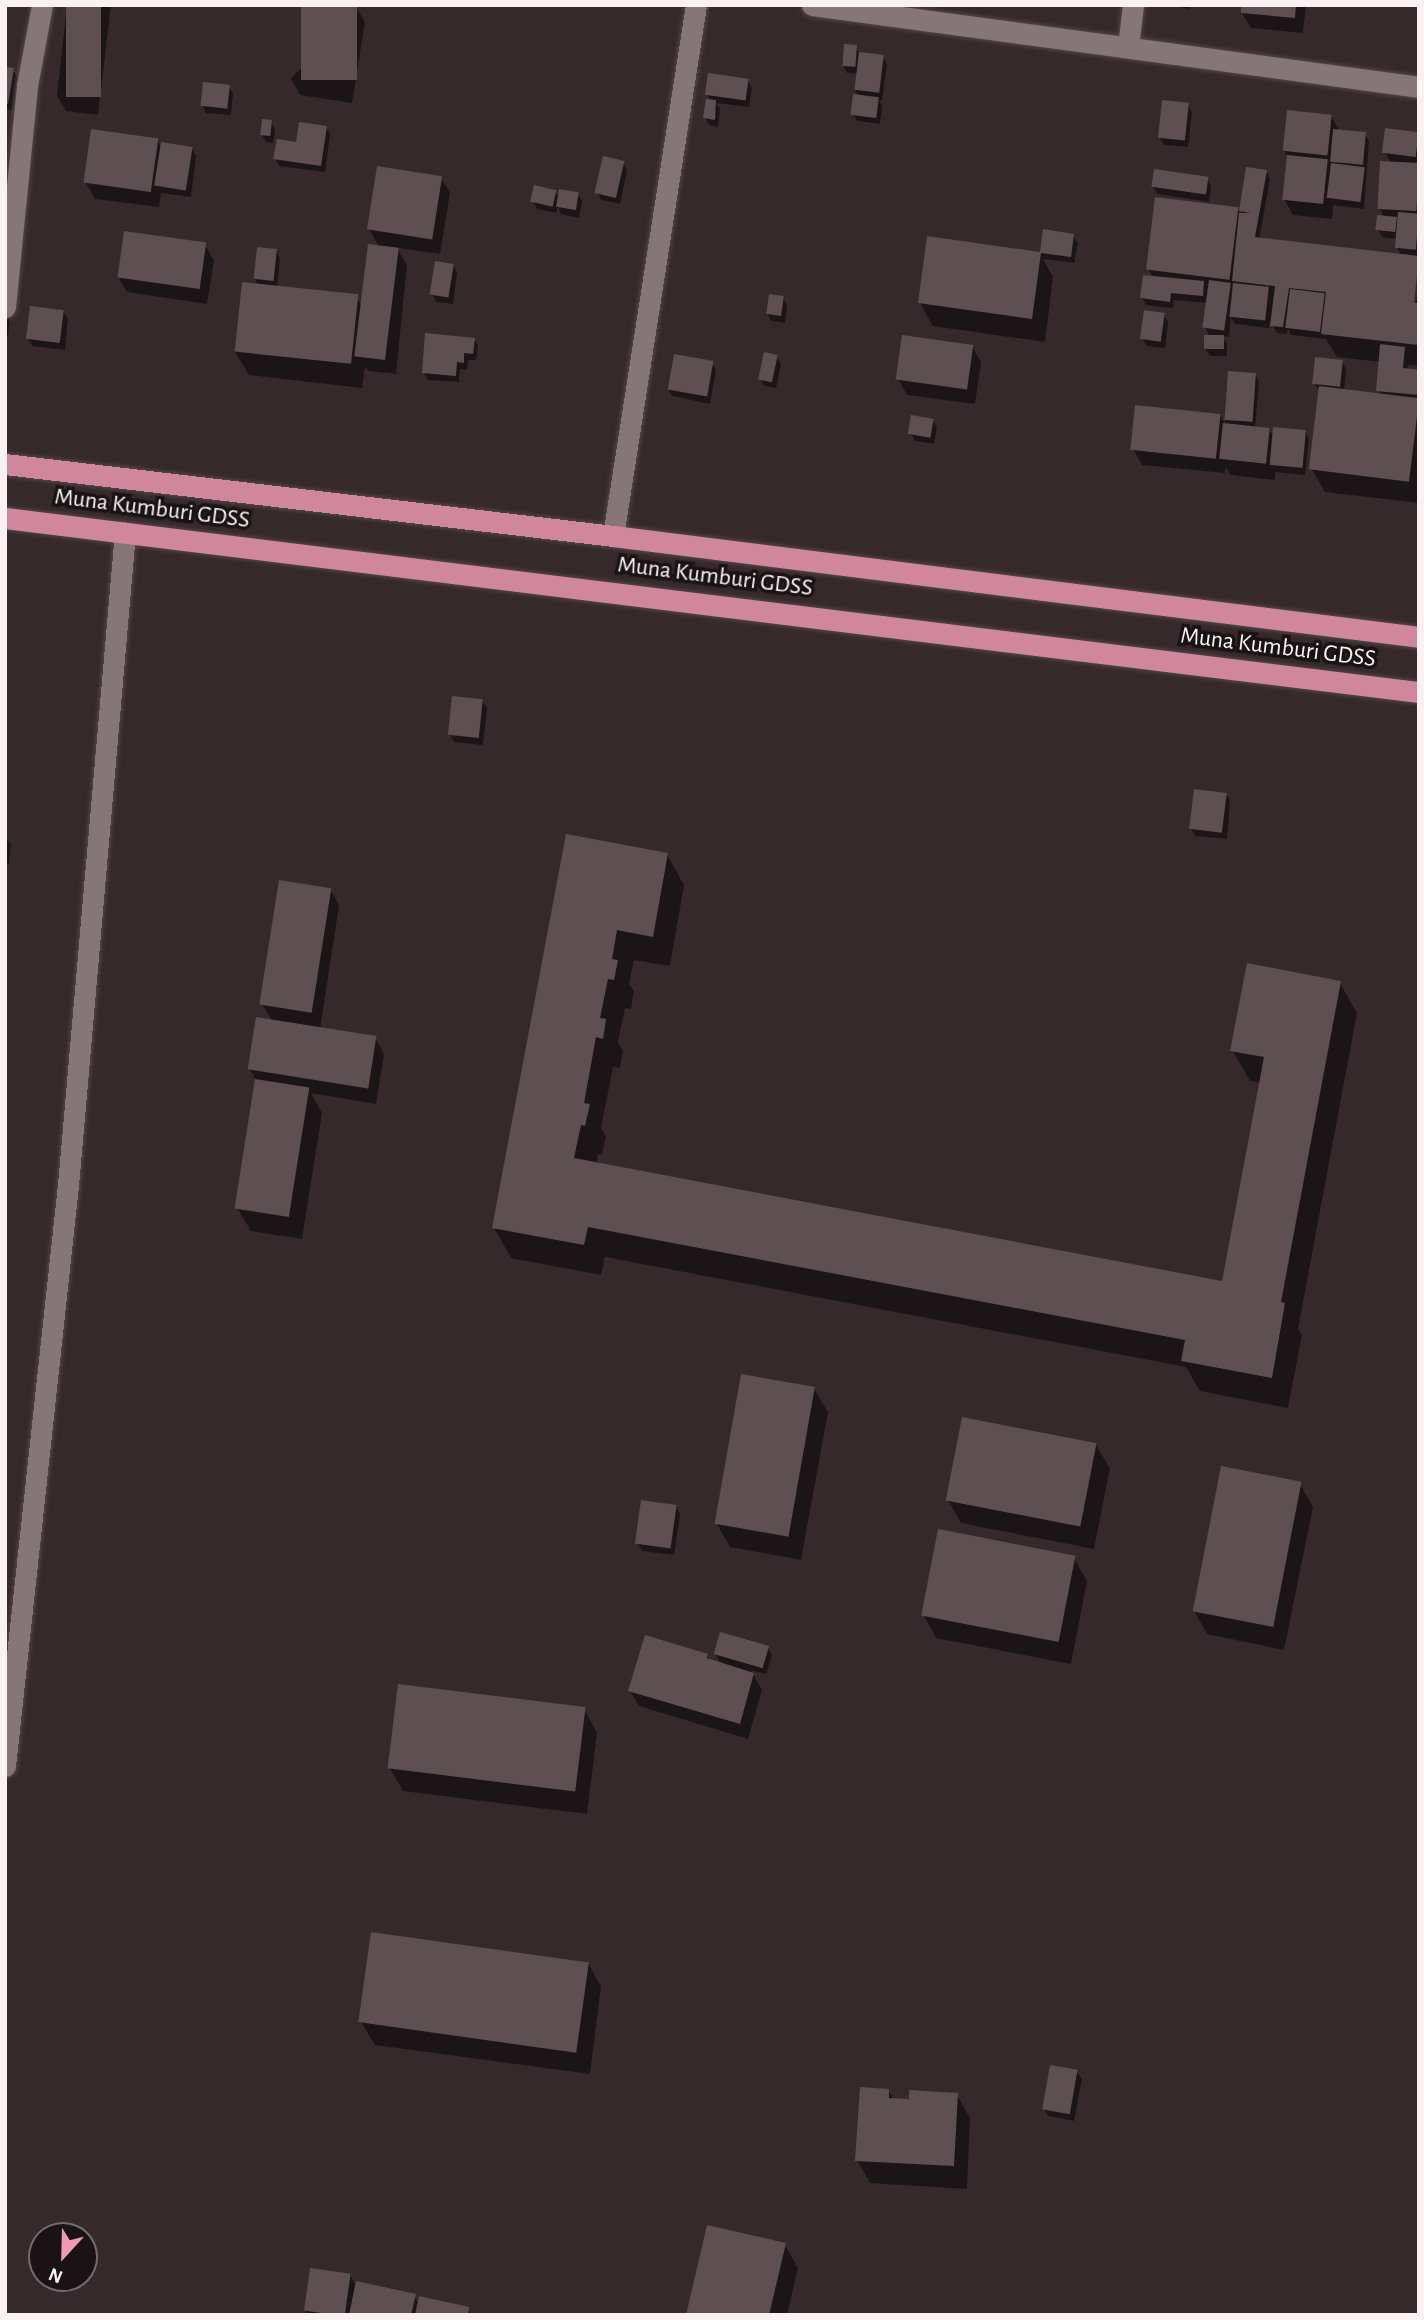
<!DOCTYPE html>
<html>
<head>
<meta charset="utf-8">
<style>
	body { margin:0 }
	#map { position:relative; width:1424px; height:2320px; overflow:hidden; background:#36292c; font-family:"Alegreya Sans",sans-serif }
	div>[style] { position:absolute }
	.shadow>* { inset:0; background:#0007 }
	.building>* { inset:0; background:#5e4f53; transform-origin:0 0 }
	.roads { filter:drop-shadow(0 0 2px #52474a) drop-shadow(0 0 2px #52474a) }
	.minor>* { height:21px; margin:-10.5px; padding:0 10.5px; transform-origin:10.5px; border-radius:10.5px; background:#86767a }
	.trunk>* { height:21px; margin:-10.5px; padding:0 10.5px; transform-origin:10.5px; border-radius:10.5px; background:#d0869c }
	span { translate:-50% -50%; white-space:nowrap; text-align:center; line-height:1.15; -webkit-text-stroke:7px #191315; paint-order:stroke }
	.street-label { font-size:24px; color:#faf1f3 }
	.frame { position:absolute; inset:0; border:7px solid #faf1f3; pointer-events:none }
	.north { position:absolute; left:28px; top:2222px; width:70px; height:70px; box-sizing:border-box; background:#191315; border:2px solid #736c6e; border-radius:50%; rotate:202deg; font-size:19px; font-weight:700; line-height:28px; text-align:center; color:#faf1f3 }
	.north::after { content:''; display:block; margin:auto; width:24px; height:32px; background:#f19ab3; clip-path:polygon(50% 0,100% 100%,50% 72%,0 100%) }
</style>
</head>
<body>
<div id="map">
	<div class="shadow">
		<div style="clip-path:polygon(67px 5px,111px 5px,98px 115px,66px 111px,57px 96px)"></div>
		<div style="clip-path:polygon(1171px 5px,1190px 5px,1189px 9px)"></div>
		<div style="clip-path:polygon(1243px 5px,1306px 5px,1303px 33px,1251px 28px,1242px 13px)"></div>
		<div style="clip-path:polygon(356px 7px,365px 22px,352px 103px,300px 95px,291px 79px)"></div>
		<div style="clip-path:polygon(856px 47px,860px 54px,883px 57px,887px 64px,882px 101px,879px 100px,882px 106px,880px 124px,857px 121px,853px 114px,859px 97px,855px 90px,858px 74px,847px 73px,843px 65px)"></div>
		<div style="clip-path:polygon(5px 69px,13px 70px,17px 77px,12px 110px,5px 109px)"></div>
		<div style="clip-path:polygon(748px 81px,752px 88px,749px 107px,716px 103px,720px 109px,718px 127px,709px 125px,705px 118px,711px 101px,707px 95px)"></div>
		<div style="clip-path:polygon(229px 87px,233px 94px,231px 115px,206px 113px,202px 105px)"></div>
		<div style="clip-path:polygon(1187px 104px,1192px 112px,1188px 147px,1164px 145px,1160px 138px)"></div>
		<div style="clip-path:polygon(1331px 116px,1340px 132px,1365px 134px,1369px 141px,1364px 209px,1333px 205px,1332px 219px,1293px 215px,1284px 199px,1288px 158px,1284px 151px)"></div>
		<div style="clip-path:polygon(271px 122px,275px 129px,273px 143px,266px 142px,262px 135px)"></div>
		<div style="clip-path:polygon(326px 127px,330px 134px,325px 172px,279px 166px,275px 158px)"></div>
		<div style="clip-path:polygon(evenodd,1419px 134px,1419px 366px,1408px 365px,1407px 370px,1419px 372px,1419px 503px,1325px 492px,1311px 468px,1320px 391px,1314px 383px,1342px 362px,1346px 369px,1344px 391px,1381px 395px,1378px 390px,1380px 362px,1337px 357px,1326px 339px,1291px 335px,1288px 329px,1287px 334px,1277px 333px,1270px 321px,1269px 328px,1235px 324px,1231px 317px,1229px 337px,1222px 336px,1227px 344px,1227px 356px,1210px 356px,1205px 348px,1210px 337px,1205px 327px,1208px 303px,1174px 300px,1173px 308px,1146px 305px,1142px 298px,1153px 278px,1149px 270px,1237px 209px,1241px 215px,1247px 169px,1266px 171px,1270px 179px,1259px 240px,1402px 256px,1397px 248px,1398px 239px,1382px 237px,1378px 229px,1384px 217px,1380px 209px,1391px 163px,1385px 152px,1419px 134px,1415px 277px,1419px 277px,1415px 312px,1412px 311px,1415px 277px)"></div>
		<div style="clip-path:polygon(157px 139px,162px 148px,192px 148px,196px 156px,191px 197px,161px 193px,159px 207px,95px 199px,86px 183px)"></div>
		<div style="clip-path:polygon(623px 162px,627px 170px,620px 204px,601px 200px,597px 192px)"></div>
		<div style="clip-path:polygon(441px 178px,450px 193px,440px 254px,397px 248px,407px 265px,396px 374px,368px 371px,365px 366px,362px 388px,249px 375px,235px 352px,258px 285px,255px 279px,276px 251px,280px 258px,277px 287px,356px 297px,364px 309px,379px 247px,369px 229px)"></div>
		<div style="clip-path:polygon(1207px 179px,1211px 186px,1209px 202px,1158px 194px,1153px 187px)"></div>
		<div style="clip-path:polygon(555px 192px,559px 198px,578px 194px,582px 201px,579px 218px,561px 214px,558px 207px,556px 213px,537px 209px,533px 202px)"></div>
		<div style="clip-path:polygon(1044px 231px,1073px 236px,1078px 243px,1074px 263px,1043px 259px,1053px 277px,1045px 342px,933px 326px,920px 303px,928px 238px,1041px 254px)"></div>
		<div style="clip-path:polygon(205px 245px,214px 261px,207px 304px,127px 292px,118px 277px)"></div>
		<div style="clip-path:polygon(453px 265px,457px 273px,453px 304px,436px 302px,432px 294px)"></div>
		<div style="clip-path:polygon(5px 284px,12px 295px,8px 336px,5px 336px)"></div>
		<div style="clip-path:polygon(783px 298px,787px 305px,785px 323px,771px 321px,767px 313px)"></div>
		<div style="clip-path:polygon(63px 311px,68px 319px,65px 350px,32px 346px,28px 339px)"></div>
		<div style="clip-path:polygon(1164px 315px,1168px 322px,1165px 348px,1147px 346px,1142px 338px)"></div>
		<div style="clip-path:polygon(474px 339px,478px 346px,476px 360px,468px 360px,467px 370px,460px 369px,459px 382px,428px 380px,424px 373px)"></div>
		<div style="clip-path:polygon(972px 346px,981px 362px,975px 404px,907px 395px,898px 379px)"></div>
		<div style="clip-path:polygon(776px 356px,781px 364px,776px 388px,764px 386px,760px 379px)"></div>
		<div style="clip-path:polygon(712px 363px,716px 370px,710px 404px,672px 396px,668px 389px)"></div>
		<div style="clip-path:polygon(1230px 372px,1255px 374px,1259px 382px,1255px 428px,1269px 430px,1274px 438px,1305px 432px,1309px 439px,1305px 475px,1275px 472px,1275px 480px,1230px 475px,1226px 467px,1225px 473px,1142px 465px,1133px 449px,1220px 415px,1225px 424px)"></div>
		<div style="clip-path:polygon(933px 421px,937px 428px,934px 444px,915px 441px,911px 433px)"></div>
		<div style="clip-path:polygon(482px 701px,487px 708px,483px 745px,454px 742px,450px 735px)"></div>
		<div style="clip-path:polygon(1226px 794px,1230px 801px,1227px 839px,1195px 836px,1191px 828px)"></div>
		<div style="clip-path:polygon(568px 836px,667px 855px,684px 885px,670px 966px,634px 960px,629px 984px,634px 991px,631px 1009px,625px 1008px,618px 1042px,623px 1051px,620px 1068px,613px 1067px,601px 1128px,606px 1136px,602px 1155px,598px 1154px,596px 1164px,1224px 1283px,1261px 1083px,1250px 1081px,1232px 1050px,1340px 983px,1357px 1013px,1298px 1329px,1302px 1335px,1288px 1408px,1200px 1391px,1186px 1367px,605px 1257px,601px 1275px,511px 1258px,494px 1228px)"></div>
		<div style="clip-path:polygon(5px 837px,11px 844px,9px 864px,5px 864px)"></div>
		<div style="clip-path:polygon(330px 889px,339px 905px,320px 1030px,375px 1038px,384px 1054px,376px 1104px,311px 1093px,322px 1113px,302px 1239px,251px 1231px,237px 1208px,256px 1080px,250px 1070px,273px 1022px,262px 1004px)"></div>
		<div style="clip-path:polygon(814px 1389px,828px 1412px,801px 1560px,730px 1547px,717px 1524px)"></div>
		<div style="clip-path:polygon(1096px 1445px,1110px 1468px,1094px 1549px,961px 1523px,948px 1500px)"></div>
		<div style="clip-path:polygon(1300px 1484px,1313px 1507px,1284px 1650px,1207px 1634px,1194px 1611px)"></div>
		<div style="clip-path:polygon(676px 1506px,680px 1514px,674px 1555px,642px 1551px,638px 1543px)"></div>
		<div style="clip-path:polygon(1074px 1558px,1087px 1581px,1071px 1664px,936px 1638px,923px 1614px)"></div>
		<div style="clip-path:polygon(768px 1648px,772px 1655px,766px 1674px,751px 1670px,762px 1690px,748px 1739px,639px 1706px,630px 1691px,707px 1655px,711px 1661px,721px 1664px,715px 1654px)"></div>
		<div style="clip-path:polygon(584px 1709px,597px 1733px,587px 1814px,403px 1791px,389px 1767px)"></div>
		<div style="clip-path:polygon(588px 1963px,601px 1986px,590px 2074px,375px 2045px,361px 2022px)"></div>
		<div style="clip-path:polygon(1077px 2072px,1082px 2079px,1074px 2121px,1048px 2116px,1044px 2109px)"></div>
		<div style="clip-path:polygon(888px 2090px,894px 2100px,957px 2095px,970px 2118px,967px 2189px,870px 2183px,857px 2160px)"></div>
		<div style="clip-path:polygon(785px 2245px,798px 2268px,787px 2315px,688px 2315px)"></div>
		<div style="clip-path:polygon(350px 2275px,357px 2287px,414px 2296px,419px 2304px,468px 2309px,471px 2315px,308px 2315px,306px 2311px)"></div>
	</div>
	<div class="building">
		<div style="left:66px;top:5px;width:35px;height:92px"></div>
		<div style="left:301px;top:5px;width:56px;height:75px"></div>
		<div style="clip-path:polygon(1241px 5px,1296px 5px,1295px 18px,1241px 13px)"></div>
		<div style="left:844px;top:44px;width:13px;height:22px;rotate:4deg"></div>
		<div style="left:859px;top:52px;width:25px;height:38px;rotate:7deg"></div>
		<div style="clip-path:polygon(5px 67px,14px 68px,8px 104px,5px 103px)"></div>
		<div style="left:708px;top:73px;width:41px;height:22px;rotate:8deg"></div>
		<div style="left:203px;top:82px;width:27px;height:24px;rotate:6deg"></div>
		<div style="left:853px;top:94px;width:26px;height:21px;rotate:7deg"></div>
		<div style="clip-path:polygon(706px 99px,716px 100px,715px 120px,703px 118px)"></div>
		<div style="left:1162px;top:100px;width:27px;height:38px;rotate:6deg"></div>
		<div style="left:1287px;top:110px;width:45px;height:41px;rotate:6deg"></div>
		<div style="left:262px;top:119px;width:10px;height:16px;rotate:6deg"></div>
		<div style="clip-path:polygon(299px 122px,327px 126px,321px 166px,273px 159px,277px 139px,296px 142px)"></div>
		<div style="left:1385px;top:128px;width:34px;height:25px;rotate:7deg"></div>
		<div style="left:91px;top:129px;width:68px;height:54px;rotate:8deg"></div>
		<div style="left:1333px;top:129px;width:33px;height:33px;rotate:5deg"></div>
		<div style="left:161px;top:142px;width:32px;height:44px;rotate:9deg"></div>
		<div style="left:1287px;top:155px;width:41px;height:45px;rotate:6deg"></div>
		<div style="left:603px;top:156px;width:22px;height:38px;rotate:13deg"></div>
		<div style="left:1380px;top:161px;width:39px;height:48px;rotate:3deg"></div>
		<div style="left:1331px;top:163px;width:34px;height:35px;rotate:7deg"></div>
		<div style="left:377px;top:166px;width:66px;height:64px;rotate:9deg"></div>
		<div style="clip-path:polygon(1246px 167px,1267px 170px,1255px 237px,1419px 256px,1414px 303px,1419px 303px,1419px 345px,1321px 334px,1326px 292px,1289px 288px,1283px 327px,1270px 326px,1275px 286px,1232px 281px,1239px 213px,1251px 213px,1239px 211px)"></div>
		<div style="left:1154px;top:169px;width:55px;height:18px;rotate:8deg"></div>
		<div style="left:534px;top:185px;width:23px;height:17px;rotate:13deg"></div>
		<div style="left:559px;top:189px;width:20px;height:18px;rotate:9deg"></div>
		<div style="left:1155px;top:197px;width:84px;height:73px;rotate:7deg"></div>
		<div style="left:1398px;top:212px;width:21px;height:36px;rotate:5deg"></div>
		<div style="left:1377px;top:215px;width:20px;height:15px;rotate:6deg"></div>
		<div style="clip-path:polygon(1043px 229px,1074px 234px,1071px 257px,1041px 253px,1032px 319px,918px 303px,927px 236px,1040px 252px)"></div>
		<div style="left:124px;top:231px;width:83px;height:47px;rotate:8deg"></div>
		<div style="left:368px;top:244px;width:31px;height:113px;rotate:7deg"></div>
		<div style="left:257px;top:247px;width:20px;height:32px;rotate:6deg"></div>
		<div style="left:435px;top:261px;width:19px;height:34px;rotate:9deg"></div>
		<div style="clip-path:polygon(1143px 275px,1204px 281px,1203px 296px,1171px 293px,1170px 302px,1140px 298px)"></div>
		<div style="left:1209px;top:280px;width:22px;height:48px;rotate:8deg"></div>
		<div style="left:242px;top:282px;width:117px;height:70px;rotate:6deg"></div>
		<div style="left:1233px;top:283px;width:36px;height:34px;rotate:6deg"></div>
		<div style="left:1290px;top:289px;width:35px;height:39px;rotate:7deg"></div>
		<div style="left:769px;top:294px;width:15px;height:20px;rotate:8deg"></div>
		<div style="left:30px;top:306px;width:34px;height:33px;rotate:7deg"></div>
		<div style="left:1144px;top:310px;width:21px;height:29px;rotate:8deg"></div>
		<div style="clip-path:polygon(425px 333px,475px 338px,473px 354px,464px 353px,464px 363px,457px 362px,456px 376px,422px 373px)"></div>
		<div style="left:902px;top:335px;width:72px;height:45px;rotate:8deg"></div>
		<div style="left:1204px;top:335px;width:20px;height:14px"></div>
		<div style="clip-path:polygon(1380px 344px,1405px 347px,1403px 368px,1419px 370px,1419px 395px,1376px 391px)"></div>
		<div style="left:764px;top:352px;width:14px;height:28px;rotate:12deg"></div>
		<div style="left:674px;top:354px;width:40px;height:36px;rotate:10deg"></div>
		<div style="left:1315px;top:357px;width:28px;height:27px;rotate:6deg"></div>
		<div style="left:1228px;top:371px;width:28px;height:49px;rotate:4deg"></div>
		<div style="left:1319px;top:386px;width:101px;height:84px;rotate:7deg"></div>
		<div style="left:1135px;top:405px;width:86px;height:45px;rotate:6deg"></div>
		<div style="left:911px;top:415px;width:23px;height:19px;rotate:10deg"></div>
		<div style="left:1223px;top:423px;width:47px;height:36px;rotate:6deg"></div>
		<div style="left:1273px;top:427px;width:33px;height:38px;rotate:5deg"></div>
		<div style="left:452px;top:696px;width:31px;height:39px;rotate:6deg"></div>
		<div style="left:1194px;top:789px;width:33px;height:40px;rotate:7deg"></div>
		<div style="clip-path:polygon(566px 834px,668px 853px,653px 937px,617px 930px,612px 959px,618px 960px,614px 980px,608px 979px,600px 1018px,606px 1019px,603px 1039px,596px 1037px,584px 1103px,590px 1104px,585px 1126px,581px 1125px,574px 1158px,1222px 1281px,1264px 1057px,1230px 1051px,1247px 963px,1341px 981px,1281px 1302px,1285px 1303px,1272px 1378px,1181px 1361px,1185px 1340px,588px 1227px,584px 1245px,492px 1228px)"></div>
		<div style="left:279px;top:880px;width:53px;height:126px;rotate:9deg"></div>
		<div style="left:256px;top:1017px;width:122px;height:53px;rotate:9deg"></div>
		<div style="left:255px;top:1079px;width:55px;height:131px;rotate:9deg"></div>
		<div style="left:741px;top:1374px;width:75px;height:152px;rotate:10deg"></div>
		<div style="left:962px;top:1417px;width:137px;height:85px;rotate:11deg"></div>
		<div style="left:1221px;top:1466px;width:82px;height:148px;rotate:11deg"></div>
		<div style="left:641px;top:1500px;width:36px;height:44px;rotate:8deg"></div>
		<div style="left:938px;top:1529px;width:140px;height:88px;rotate:11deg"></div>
		<div style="left:720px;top:1632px;width:51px;height:23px;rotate:16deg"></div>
		<div style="clip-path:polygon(645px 1635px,708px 1654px,707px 1658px,754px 1673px,740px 1724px,628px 1691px)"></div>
		<div style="left:398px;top:1684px;width:189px;height:85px;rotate:7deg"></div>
		<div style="left:371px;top:1932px;width:220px;height:91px;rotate:8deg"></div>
		<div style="left:1050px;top:2065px;width:28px;height:45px;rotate:10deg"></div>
		<div style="clip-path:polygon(860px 2087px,889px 2089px,889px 2098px,909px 2099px,909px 2090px,958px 2093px,954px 2166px,855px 2161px)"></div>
		<div style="clip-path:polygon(707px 2225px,786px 2243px,769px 2315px,686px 2315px)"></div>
		<div style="left:310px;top:2268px;width:41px;height:43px;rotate:8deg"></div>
		<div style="clip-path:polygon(356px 2281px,416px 2294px,411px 2315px,349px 2315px)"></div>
		<div style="clip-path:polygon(419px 2296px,469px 2307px,468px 2315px,415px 2315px)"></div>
	</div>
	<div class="roads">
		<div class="minor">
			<div style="left:812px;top:5px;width:613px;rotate:7.69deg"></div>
			<div style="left:1128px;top:47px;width:42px;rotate:-83.2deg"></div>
			<div style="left:5px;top:307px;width:222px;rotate:-84.3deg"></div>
			<div style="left:27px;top:86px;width:82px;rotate:-79.5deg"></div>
			<div style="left:613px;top:536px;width:537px;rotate:-81.12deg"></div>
			<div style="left:5px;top:1766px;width:584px;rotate:-83.81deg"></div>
			<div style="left:68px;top:1185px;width:655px;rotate:-85.01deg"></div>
		</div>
		<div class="trunk">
			<div style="left:5px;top:464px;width:612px;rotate:6.75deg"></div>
			<div style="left:613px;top:536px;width:812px;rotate:7.14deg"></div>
			<div style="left:5px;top:518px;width:1425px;rotate:7.02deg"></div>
		</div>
	</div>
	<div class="street-label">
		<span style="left:152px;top:509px;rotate:7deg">Muna Kumburi GDSS</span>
		<span style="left:715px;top:577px;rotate:7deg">Muna Kumburi GDSS</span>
		<span style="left:1278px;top:648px;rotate:7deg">Muna Kumburi GDSS</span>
	</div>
	<div class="frame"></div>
	<div class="north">N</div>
</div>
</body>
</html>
